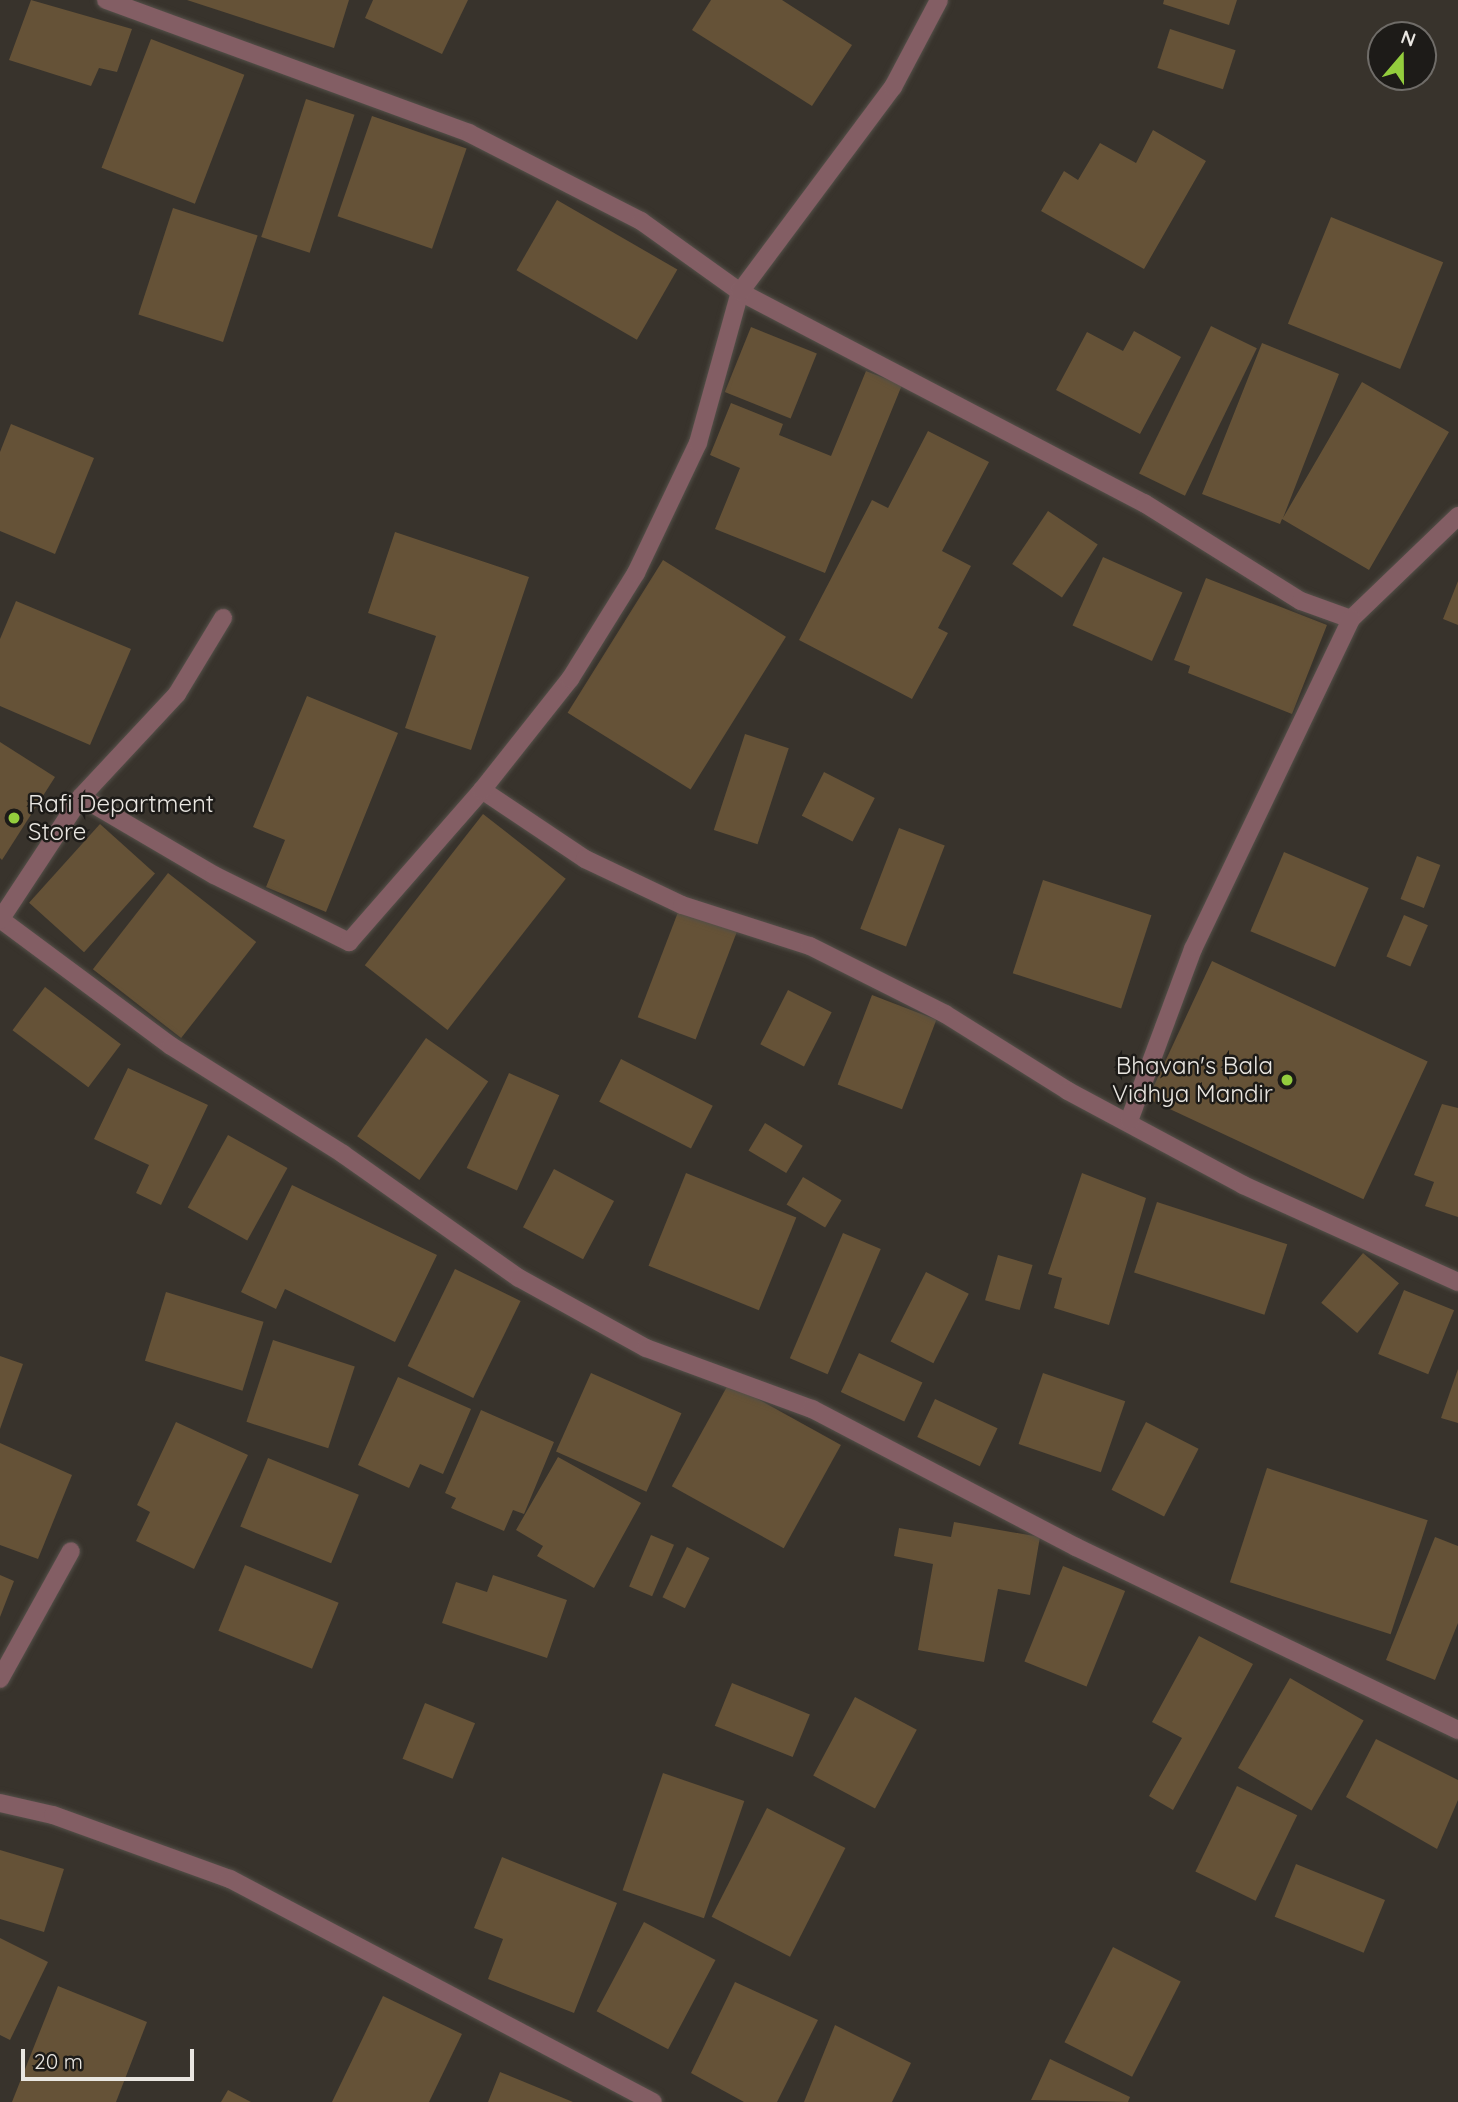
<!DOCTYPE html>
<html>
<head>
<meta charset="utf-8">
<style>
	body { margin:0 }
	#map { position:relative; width:1458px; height:2102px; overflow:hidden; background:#38332c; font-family:Quicksand,sans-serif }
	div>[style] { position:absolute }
	.building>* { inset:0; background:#655237; transform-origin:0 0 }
	.roads { filter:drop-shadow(0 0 2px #545049) drop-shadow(0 0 2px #545049) }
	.minor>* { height:18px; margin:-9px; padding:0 9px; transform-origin:9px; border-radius:9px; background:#835e64 }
	.dots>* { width:19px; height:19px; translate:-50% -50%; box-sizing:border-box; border:4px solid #1d1b18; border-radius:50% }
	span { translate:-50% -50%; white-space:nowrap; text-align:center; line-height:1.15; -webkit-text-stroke:5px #1d1b18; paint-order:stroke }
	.poi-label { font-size:24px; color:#e9e6e1 }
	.left { translate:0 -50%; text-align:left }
	.right { translate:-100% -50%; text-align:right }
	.north { position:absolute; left:1367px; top:21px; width:70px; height:70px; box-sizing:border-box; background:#1d1b18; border:2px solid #6f6c68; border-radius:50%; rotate:20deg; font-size:19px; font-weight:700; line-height:28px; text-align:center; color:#e9e6e1 }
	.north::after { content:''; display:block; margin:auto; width:24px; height:32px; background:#93cd3d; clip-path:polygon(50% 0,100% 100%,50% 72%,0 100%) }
	.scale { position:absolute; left:21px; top:2049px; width:173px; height:32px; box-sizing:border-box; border:4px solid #e9e6e1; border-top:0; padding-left:9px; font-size:21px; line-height:24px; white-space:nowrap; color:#e9e6e1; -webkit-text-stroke:5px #1d1b18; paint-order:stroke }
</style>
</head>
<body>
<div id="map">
	<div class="building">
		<div style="clip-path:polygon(31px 0,132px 29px,117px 72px,99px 68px,91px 86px,9px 60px)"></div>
		<div style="clip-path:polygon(187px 0,349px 0,334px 48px)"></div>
		<div style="clip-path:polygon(373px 0,468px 0,442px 54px,365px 18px)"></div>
		<div style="clip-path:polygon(711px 0,782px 0,852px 45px,812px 106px,692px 30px)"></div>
		<div style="clip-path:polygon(1164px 0,1237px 0,1229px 25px,1163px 4px)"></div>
		<div style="left:1170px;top:29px;width:69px;height:41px;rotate:18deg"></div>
		<div style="left:151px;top:39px;width:100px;height:138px;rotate:21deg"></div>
		<div style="left:306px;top:99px;width:51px;height:145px;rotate:18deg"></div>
		<div style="left:372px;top:116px;width:100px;height:106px;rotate:19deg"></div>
		<div style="clip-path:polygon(1153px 130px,1206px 161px,1144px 269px,1041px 211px,1064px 171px,1078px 180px,1100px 143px,1136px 163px)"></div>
		<div style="left:557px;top:200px;width:139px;height:81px;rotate:30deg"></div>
		<div style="left:173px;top:208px;width:89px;height:112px;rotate:18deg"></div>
		<div style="left:1331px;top:217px;width:121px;height:115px;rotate:22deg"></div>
		<div style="left:1211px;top:326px;width:51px;height:164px;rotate:26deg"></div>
		<div style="left:751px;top:327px;width:71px;height:70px;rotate:22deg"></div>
		<div style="clip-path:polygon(1134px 331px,1181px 357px,1140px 434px,1056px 390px,1087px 332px,1123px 351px)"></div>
		<div style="clip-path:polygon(1262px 343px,1339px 374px,1283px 518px,1362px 382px,1449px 432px,1369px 570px,1282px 519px,1280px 524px,1202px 494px)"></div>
		<div style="clip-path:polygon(866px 371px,902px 385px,825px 573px,715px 529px,740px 468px,710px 455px,731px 403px,783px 424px,779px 435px,831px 456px)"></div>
		<div style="clip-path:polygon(11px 424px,94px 458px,55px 554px,0 531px,0 452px)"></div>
		<div style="clip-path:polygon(928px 431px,989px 462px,942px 551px,971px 566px,938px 628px,948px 633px,912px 699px,799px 640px,872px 500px,888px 508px)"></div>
		<div style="left:1048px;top:511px;width:60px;height:64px;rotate:34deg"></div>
		<div style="clip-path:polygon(395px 532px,529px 577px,471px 750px,405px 728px,436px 636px,368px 613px)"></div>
		<div style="left:1103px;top:557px;width:87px;height:75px;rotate:24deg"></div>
		<div style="left:663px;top:560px;width:145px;height:180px;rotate:32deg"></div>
		<div style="clip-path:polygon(1206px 578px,1327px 625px,1292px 714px,1188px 673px,1190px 666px,1174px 660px)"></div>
		<div style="clip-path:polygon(1458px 581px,1458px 625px,1443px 619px)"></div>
		<div style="clip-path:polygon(16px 601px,131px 649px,90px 745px,0 706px,0 639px)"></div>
		<div style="clip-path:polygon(307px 696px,398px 733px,326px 912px,266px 887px,285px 840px,253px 827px)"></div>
		<div style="left:745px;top:734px;width:46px;height:101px;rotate:18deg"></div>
		<div style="clip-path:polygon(0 742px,55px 777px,2px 860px,0 858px)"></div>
		<div style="left:824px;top:772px;width:57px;height:49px;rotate:27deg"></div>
		<div style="left:483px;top:814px;width:105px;height:192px;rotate:38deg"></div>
		<div style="left:100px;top:824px;width:74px;height:106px;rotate:42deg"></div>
		<div style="left:899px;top:828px;width:49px;height:108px;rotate:21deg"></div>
		<div style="left:1284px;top:852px;width:92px;height:86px;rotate:23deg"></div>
		<div style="left:1417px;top:856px;width:25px;height:46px;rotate:21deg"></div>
		<div style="left:168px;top:873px;width:112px;height:122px;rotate:38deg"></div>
		<div style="left:1043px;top:880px;width:114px;height:98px;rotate:18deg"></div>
		<div style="left:680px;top:907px;width:62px;height:118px;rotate:21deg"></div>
		<div style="left:1404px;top:915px;width:26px;height:45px;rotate:23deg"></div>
		<div style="left:1212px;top:961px;width:238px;height:152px;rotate:25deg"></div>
		<div style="left:45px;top:987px;width:95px;height:54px;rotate:37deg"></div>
		<div style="left:788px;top:990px;width:49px;height:61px;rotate:27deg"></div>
		<div style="left:872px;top:995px;width:69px;height:96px;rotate:21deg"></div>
		<div style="left:426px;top:1038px;width:76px;height:120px;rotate:35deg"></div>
		<div style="left:621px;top:1059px;width:103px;height:48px;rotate:27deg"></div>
		<div style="clip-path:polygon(128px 1068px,208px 1105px,161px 1205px,136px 1193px,149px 1165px,94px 1139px)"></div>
		<div style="left:509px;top:1073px;width:55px;height:104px;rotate:24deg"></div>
		<div style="clip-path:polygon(1442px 1104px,1458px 1108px,1458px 1217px,1425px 1206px,1434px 1182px,1414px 1175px)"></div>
		<div style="left:765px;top:1123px;width:44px;height:32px;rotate:31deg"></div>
		<div style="left:228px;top:1135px;width:68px;height:83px;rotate:29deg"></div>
		<div style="left:554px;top:1169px;width:68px;height:66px;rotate:28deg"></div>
		<div style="left:686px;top:1173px;width:119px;height:100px;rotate:22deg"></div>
		<div style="clip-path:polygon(1082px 1173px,1146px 1198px,1109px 1325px,1054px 1308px,1062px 1278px,1048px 1274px)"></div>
		<div style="left:803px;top:1177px;width:45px;height:32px;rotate:31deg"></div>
		<div style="clip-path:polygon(292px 1185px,437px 1255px,395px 1342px,285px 1289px,276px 1309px,241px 1292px)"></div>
		<div style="left:1157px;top:1202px;width:137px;height:74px;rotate:18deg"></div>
		<div style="left:843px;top:1233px;width:41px;height:136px;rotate:23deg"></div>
		<div style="left:1363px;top:1253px;width:47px;height:65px;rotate:40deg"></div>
		<div style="left:998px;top:1255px;width:36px;height:47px;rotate:16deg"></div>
		<div style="left:455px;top:1269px;width:73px;height:108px;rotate:26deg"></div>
		<div style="left:926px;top:1272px;width:48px;height:78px;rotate:27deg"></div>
		<div style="left:1404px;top:1290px;width:54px;height:69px;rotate:22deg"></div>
		<div style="left:166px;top:1292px;width:102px;height:72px;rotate:17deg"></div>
		<div style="left:273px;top:1340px;width:86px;height:86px;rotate:18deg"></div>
		<div style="left:859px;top:1353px;width:70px;height:43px;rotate:25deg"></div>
		<div style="clip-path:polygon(0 1356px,23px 1364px,0 1429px)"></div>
		<div style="clip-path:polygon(1458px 1369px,1458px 1423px,1441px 1418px)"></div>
		<div style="left:591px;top:1373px;width:99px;height:86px;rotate:24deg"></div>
		<div style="left:1043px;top:1373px;width:87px;height:75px;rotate:19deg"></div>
		<div style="clip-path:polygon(398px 1377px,471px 1409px,443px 1474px,420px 1464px,409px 1488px,358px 1465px)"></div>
		<div style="left:729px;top:1383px;width:128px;height:118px;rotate:29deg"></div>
		<div style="left:935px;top:1399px;width:69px;height:42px;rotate:25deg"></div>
		<div style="clip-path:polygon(481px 1410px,554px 1442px,524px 1514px,513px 1510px,504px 1531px,451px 1508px,456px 1498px,445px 1493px)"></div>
		<div style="clip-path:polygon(176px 1422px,248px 1455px,194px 1569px,136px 1541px,150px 1512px,137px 1505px)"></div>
		<div style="left:1146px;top:1422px;width:59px;height:76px;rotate:27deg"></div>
		<div style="clip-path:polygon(0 1443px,72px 1475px,38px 1559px,0 1545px)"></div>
		<div style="clip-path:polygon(558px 1457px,641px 1503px,594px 1588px,537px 1556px,543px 1546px,516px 1530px)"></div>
		<div style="left:268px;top:1458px;width:98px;height:74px;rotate:22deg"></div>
		<div style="left:1267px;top:1468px;width:169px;height:120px;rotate:18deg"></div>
		<div style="clip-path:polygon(954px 1522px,1040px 1537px,1030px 1595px,998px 1589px,984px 1662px,918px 1650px,933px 1564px,894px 1556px,899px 1528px,951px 1537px)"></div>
		<div style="left:651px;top:1535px;width:25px;height:56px;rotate:23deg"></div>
		<div style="clip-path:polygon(1435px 1537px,1458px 1546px,1458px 1623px,1435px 1680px,1386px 1660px)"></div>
		<div style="left:687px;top:1547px;width:25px;height:56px;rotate:26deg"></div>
		<div style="left:245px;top:1565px;width:101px;height:71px;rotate:22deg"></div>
		<div style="left:1063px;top:1566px;width:67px;height:103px;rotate:22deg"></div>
		<div style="clip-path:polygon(0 1575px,14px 1581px,0 1617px)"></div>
		<div style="clip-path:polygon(493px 1575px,567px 1600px,547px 1658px,442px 1623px,456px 1582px,487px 1592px)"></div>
		<div style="clip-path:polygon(1199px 1636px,1253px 1664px,1173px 1810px,1149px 1796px,1182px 1738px,1152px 1722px)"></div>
		<div style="left:1290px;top:1678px;width:85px;height:104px;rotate:30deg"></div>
		<div style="left:732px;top:1683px;width:84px;height:46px;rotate:22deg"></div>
		<div style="left:855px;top:1697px;width:70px;height:89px;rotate:28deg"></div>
		<div style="left:425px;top:1703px;width:54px;height:60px;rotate:22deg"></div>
		<div style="clip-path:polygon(1376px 1739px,1458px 1780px,1458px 1800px,1437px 1849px,1346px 1797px)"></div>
		<div style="left:663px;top:1773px;width:86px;height:124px;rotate:19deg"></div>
		<div style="left:1237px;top:1786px;width:67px;height:95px;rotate:26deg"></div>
		<div style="left:767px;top:1808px;width:88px;height:122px;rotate:27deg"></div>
		<div style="clip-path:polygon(0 1850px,64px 1869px,44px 1932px,0 1919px)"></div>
		<div style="clip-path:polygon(502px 1857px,617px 1903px,574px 2013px,488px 1979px,503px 1939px,474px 1928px)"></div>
		<div style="left:1296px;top:1864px;width:96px;height:57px;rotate:22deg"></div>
		<div style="left:644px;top:1922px;width:81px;height:101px;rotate:28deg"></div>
		<div style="clip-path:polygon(0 1938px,48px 1962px,10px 2040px,0 2035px)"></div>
		<div style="left:1113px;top:1947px;width:76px;height:107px;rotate:27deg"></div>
		<div style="clip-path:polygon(735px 1982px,818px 2020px,777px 2102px,744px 2102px,691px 2073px)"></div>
		<div style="clip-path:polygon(58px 1986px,147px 2022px,116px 2102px,12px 2102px)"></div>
		<div style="clip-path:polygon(383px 1996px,462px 2034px,429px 2102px,332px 2102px)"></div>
		<div style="clip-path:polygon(835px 2025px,911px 2063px,892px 2102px,804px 2102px)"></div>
		<div style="clip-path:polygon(1050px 2059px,1130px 2097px,1128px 2102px,1031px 2100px)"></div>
		<div style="clip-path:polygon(500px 2072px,573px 2102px,488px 2102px)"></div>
		<div style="clip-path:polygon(228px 2090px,251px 2102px,221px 2102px)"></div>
	</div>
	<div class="roads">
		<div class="minor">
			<div style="left:106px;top:0;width:387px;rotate:20.1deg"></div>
			<div style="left:469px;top:133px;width:193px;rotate:27.1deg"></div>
			<div style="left:641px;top:221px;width:122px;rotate:35.6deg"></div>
			<div style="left:740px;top:292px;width:456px;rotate:27.6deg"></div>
			<div style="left:1144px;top:503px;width:185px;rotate:32deg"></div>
			<div style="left:1301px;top:601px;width:53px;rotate:19.8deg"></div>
			<div style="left:1351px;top:619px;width:149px;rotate:-43.9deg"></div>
			<div style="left:482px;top:790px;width:124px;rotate:33.8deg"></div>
			<div style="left:585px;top:859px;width:107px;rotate:25.4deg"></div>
			<div style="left:682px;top:905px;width:134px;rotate:17.8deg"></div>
			<div style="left:810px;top:946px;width:151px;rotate:26.7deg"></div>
			<div style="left:945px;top:1014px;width:145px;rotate:32deg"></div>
			<div style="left:1068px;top:1091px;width:199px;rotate:28.2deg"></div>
			<div style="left:1243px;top:1185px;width:236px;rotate:24.3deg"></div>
			<div style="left:81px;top:797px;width:154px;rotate:30.4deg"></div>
			<div style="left:214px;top:875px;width:151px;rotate:26.4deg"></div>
			<div style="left:349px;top:942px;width:202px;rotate:-48.8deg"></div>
			<div style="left:482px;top:790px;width:142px;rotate:-51.6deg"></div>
			<div style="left:570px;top:679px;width:125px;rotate:-58.1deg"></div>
			<div style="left:636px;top:573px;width:144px;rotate:-64.5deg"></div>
			<div style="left:698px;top:443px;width:157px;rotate:-74.5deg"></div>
			<div style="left:740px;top:292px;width:256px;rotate:-53.3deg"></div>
			<div style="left:893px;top:87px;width:98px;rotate:-62.1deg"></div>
			<div style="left:0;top:919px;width:213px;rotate:36.6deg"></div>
			<div style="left:171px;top:1046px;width:203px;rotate:32.1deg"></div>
			<div style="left:343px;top:1154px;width:215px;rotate:35.2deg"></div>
			<div style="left:519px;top:1278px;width:145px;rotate:28.9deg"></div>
			<div style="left:646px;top:1348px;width:177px;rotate:20.2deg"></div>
			<div style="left:812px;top:1409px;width:298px;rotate:27.6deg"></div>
			<div style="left:1076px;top:1547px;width:424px;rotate:25.6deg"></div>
			<div style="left:0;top:920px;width:147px;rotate:-56.6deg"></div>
			<div style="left:81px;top:797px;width:141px;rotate:-47deg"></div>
			<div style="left:177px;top:694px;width:89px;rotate:-58.8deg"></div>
			<div style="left:1129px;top:1121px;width:184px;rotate:-69.6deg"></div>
			<div style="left:1193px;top:949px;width:366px;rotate:-64.4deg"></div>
			<div style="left:0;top:1679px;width:146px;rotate:-61deg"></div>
			<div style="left:0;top:1803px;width:54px;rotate:12.8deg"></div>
			<div style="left:53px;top:1815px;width:188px;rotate:19.9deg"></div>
			<div style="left:230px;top:1879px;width:478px;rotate:27.8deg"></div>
		</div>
	</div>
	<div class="dots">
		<div style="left:14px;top:818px;background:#93cd3d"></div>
		<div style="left:1287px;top:1080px;background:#93cd3d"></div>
	</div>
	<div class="poi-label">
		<span class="left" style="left:28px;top:818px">Rafi Department<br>Store</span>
		<span class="right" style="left:1273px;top:1080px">Bhavan's Bala<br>Vidhya Mandir</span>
	</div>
	<div class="north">N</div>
	<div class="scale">20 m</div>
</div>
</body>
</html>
